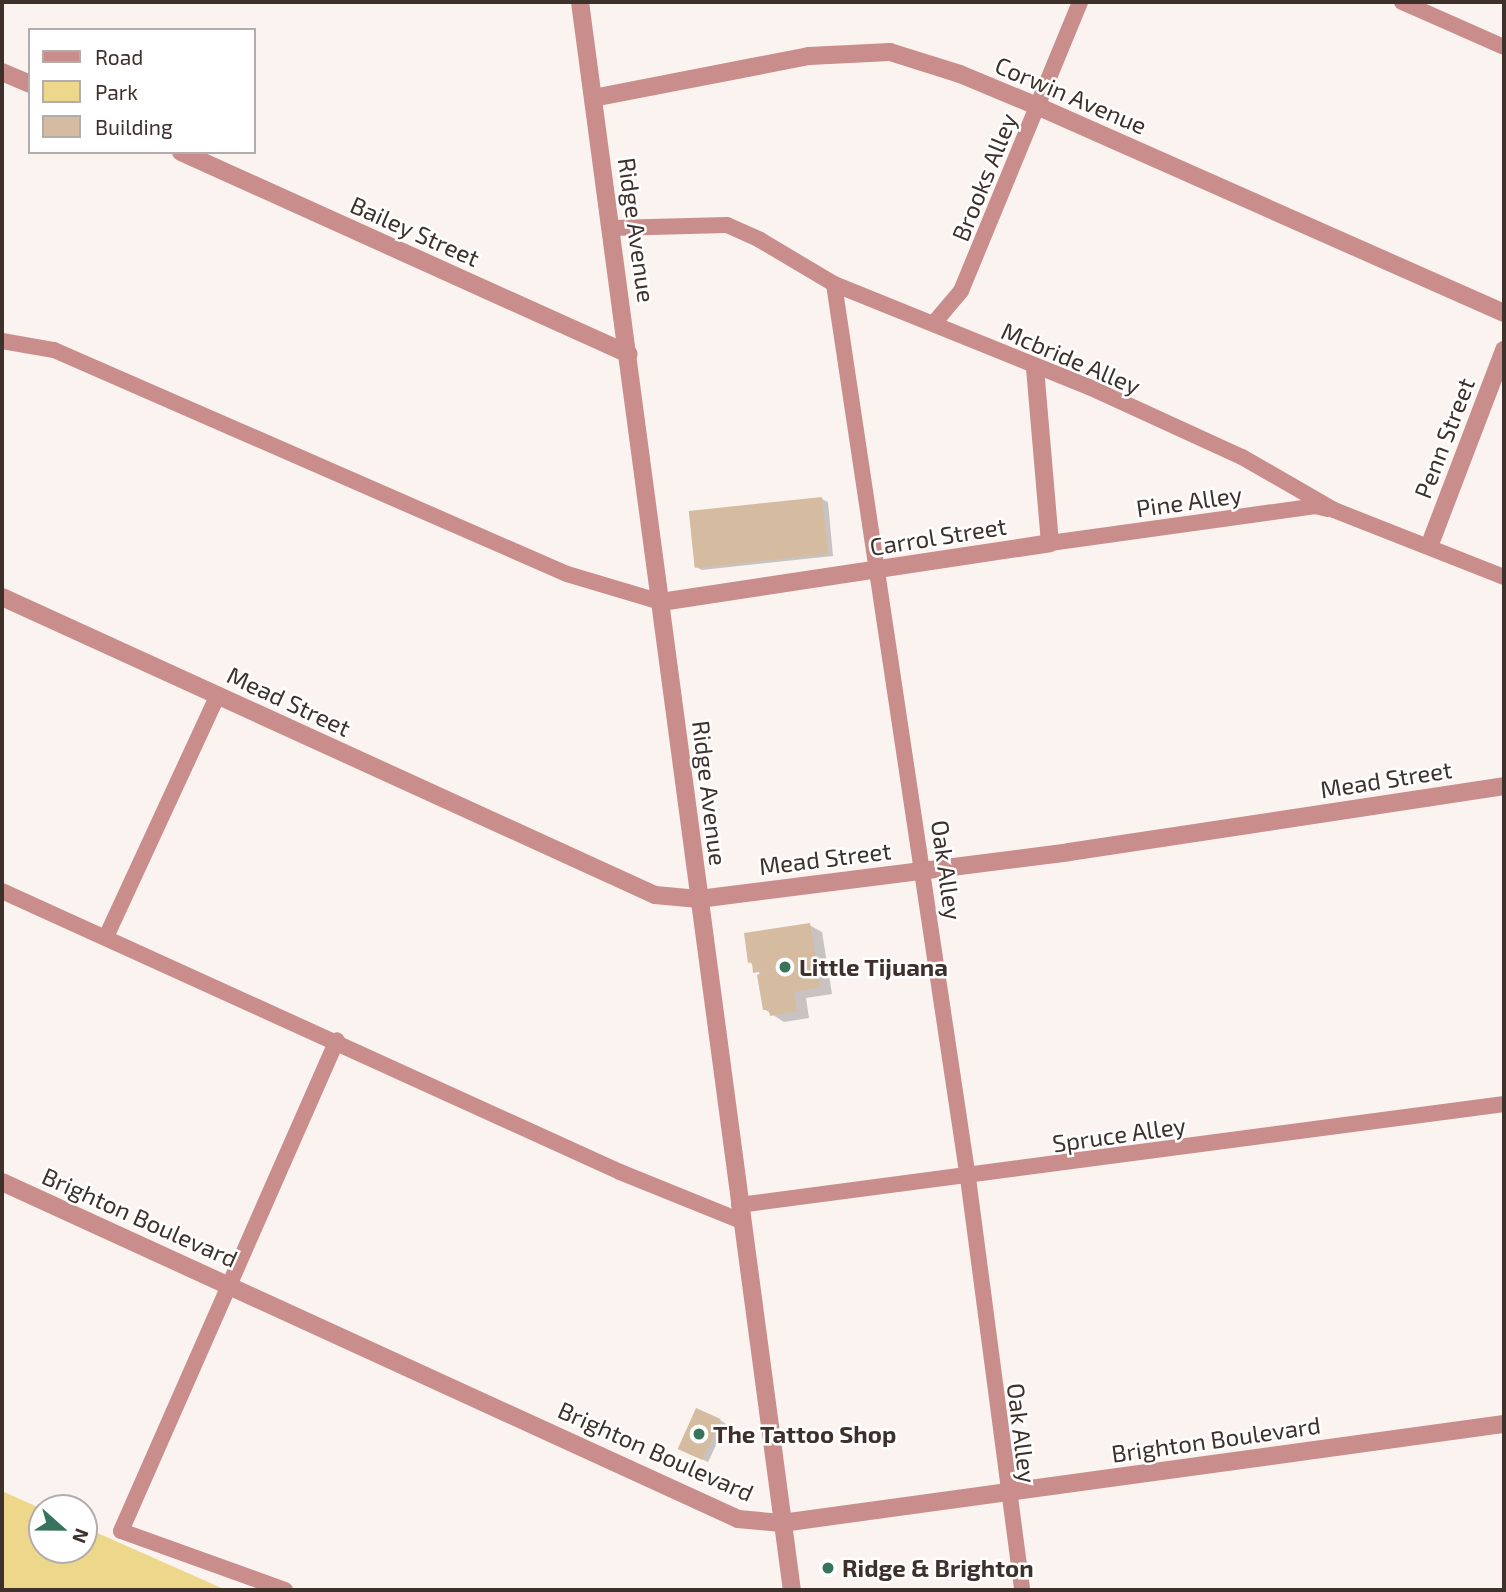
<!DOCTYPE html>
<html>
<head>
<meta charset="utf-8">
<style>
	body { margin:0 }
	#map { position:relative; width:1506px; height:1592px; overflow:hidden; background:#fbf3f0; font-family:"Exo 2",sans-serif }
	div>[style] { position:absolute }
	.green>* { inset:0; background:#edd78a }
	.shadow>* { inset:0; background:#0003 }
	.building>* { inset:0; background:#d5bba0; transform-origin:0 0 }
	.service>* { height:16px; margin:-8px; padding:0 8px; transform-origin:8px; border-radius:8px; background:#c98d8b }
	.minor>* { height:18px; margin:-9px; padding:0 9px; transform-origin:9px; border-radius:9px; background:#c98d8b }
	.tertiary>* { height:18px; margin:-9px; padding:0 9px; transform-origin:9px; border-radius:9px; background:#c98d8b }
	.dots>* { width:19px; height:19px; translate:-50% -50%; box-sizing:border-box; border:4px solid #fff; border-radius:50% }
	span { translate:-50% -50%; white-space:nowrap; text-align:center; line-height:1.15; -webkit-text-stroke:5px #fff; paint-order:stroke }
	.street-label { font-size:24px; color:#3e302a }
	.poi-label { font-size:24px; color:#3e302a; font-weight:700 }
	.left { translate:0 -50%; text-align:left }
	.frame { position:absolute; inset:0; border:4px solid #3e302a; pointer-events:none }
	.legend { position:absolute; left:28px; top:28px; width:228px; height:126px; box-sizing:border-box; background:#fff; border:2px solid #b2acaa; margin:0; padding:9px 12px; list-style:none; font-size:21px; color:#3e302a }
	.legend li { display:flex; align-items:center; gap:14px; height:35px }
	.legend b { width:35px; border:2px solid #b2acaa }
	.north { position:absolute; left:28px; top:1494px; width:70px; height:70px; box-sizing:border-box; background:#fff; border:2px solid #b2acaa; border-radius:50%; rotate:111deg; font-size:19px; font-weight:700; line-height:28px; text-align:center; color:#3e302a }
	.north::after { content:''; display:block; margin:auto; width:24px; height:32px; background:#38735c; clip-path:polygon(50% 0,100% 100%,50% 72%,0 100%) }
</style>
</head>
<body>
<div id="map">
	<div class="green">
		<div style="clip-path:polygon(2px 1491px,42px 1509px,42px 1550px,84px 1550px,84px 1527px,226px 1590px,2px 1590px)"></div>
	</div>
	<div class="shadow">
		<div style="clip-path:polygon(822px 499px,828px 502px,833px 556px,702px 570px,696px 567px)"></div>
		<div style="clip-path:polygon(809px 925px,822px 932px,832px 994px,806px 998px,809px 1018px,784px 1022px,764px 1009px,761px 975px,750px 962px)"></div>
		<div style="clip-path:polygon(720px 1420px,726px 1424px,708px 1462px,685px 1452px)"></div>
	</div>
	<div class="building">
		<div style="left:822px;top:497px;width:57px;height:134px;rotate:84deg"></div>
		<div style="clip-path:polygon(810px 923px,820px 987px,794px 992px,797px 1011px,770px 1016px,769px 1010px,763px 1010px,757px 975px,764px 971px,753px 973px,752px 962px,748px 963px,744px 933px)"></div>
		<div style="left:696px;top:1408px;width:27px;height:45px;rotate:24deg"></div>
	</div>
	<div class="service">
		<div style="left:1402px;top:2px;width:111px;rotate:23.8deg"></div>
		<div style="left:612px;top:228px;width:115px;rotate:-1.5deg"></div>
		<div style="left:727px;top:225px;width:36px;rotate:24deg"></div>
		<div style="left:760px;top:240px;width:86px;rotate:30.7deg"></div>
		<div style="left:834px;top:284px;width:275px;rotate:22deg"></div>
		<div style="left:1089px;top:387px;width:168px;rotate:24.6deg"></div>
		<div style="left:1242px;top:457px;width:106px;rotate:29.9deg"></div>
		<div style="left:1334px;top:510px;width:183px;rotate:21.5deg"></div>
		<div style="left:834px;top:284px;width:904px;rotate:81.48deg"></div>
		<div style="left:968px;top:1178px;width:416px;rotate:82.5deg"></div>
		<div style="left:934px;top:323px;width:42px;rotate:-49.8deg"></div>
		<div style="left:961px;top:291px;width:313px;rotate:-67.6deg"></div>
		<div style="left:2px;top:341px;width:53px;rotate:9.8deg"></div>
		<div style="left:54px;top:350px;width:560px;rotate:23.59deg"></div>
		<div style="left:567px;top:574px;width:98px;rotate:16.6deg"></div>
		<div style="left:1050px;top:543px;width:268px;rotate:-7.9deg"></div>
		<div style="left:1315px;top:506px;width:13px;rotate:13deg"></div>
		<div style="left:2px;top:891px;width:679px;rotate:24.45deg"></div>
		<div style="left:620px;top:1172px;width:131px;rotate:22deg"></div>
		<div style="left:106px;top:937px;width:267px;rotate:-65.2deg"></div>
		<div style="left:739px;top:1205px;width:772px;rotate:-7.52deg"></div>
		<div style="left:285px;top:1590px;width:174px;rotate:-160.2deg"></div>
		<div style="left:121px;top:1531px;width:536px;rotate:-66.25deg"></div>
	</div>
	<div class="minor">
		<div style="left:2px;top:72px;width:30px;rotate:23deg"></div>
		<div style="left:593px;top:98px;width:220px;rotate:-11deg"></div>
		<div style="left:809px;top:56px;width:81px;rotate:-2.8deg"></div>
		<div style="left:890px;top:52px;width:73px;rotate:17.4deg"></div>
		<div style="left:960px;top:74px;width:83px;rotate:22.6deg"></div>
		<div style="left:1037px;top:106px;width:511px;rotate:23.91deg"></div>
		<div style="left:181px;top:152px;width:491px;rotate:24.3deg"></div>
		<div style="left:1430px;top:544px;width:208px;rotate:-69.1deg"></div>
		<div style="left:2px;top:597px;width:718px;rotate:24.53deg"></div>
		<div style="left:655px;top:895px;width:44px;rotate:5.2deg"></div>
		<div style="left:699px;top:899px;width:373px;rotate:-7.2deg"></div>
		<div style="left:1069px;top:852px;width:440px;rotate:-8.6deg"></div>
		<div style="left:661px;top:602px;width:393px;rotate:-8.6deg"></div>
		<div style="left:1050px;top:543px;width:175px;rotate:-94.9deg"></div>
	</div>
	<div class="tertiary">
		<div style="left:580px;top:2px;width:1602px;rotate:82.4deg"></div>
		<div style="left:2px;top:1182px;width:809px;rotate:24.6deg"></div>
		<div style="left:738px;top:1519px;width:44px;rotate:5.2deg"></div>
		<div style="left:782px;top:1523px;width:729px;rotate:-7.81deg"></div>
	</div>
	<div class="dots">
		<div style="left:785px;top:967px;background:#38735c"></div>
		<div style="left:699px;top:1434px;background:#38735c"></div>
		<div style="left:828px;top:1568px;background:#38735c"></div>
	</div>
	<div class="street-label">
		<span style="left:1071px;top:95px;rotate:23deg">Corwin Avenue</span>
		<span style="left:984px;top:177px;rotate:-68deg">Brooks Alley</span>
		<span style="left:637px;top:230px;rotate:82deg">Ridge Avenue</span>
		<span style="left:415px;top:231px;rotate:24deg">Bailey Street</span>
		<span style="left:1071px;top:358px;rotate:23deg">Mcbride Alley</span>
		<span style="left:1444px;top:438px;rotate:-69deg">Penn Street</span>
		<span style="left:1189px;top:501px;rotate:-8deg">Pine Alley</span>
		<span style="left:938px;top:536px;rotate:-9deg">Carrol Street</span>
		<span style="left:289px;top:701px;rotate:25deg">Mead Street</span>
		<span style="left:1386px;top:779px;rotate:-9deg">Mead Street</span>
		<span style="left:710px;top:793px;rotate:83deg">Ridge Avenue</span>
		<span style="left:825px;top:858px;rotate:-7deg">Mead Street</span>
		<span style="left:947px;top:870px;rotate:82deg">Oak Alley</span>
		<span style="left:1119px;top:1134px;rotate:-8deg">Spruce Alley</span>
		<span style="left:140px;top:1217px;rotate:24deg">Brighton Boulevard</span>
		<span style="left:1022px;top:1433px;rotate:83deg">Oak Alley</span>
		<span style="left:1216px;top:1439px;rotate:-8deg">Brighton Boulevard</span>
		<span style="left:656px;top:1451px;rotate:24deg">Brighton Boulevard</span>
	</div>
	<div class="poi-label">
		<span class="left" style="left:799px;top:967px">Little Tijuana</span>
		<span class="left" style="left:713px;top:1434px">The Tattoo Shop</span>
		<span class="left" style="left:842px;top:1568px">Ridge &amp; Brighton</span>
	</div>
	<div class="frame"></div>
	<ul class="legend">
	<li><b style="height:9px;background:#c98d8b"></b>Road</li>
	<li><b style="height:19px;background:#edd78a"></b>Park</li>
	<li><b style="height:19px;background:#d5bba0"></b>Building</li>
	</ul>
	<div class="north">N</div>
</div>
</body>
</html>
